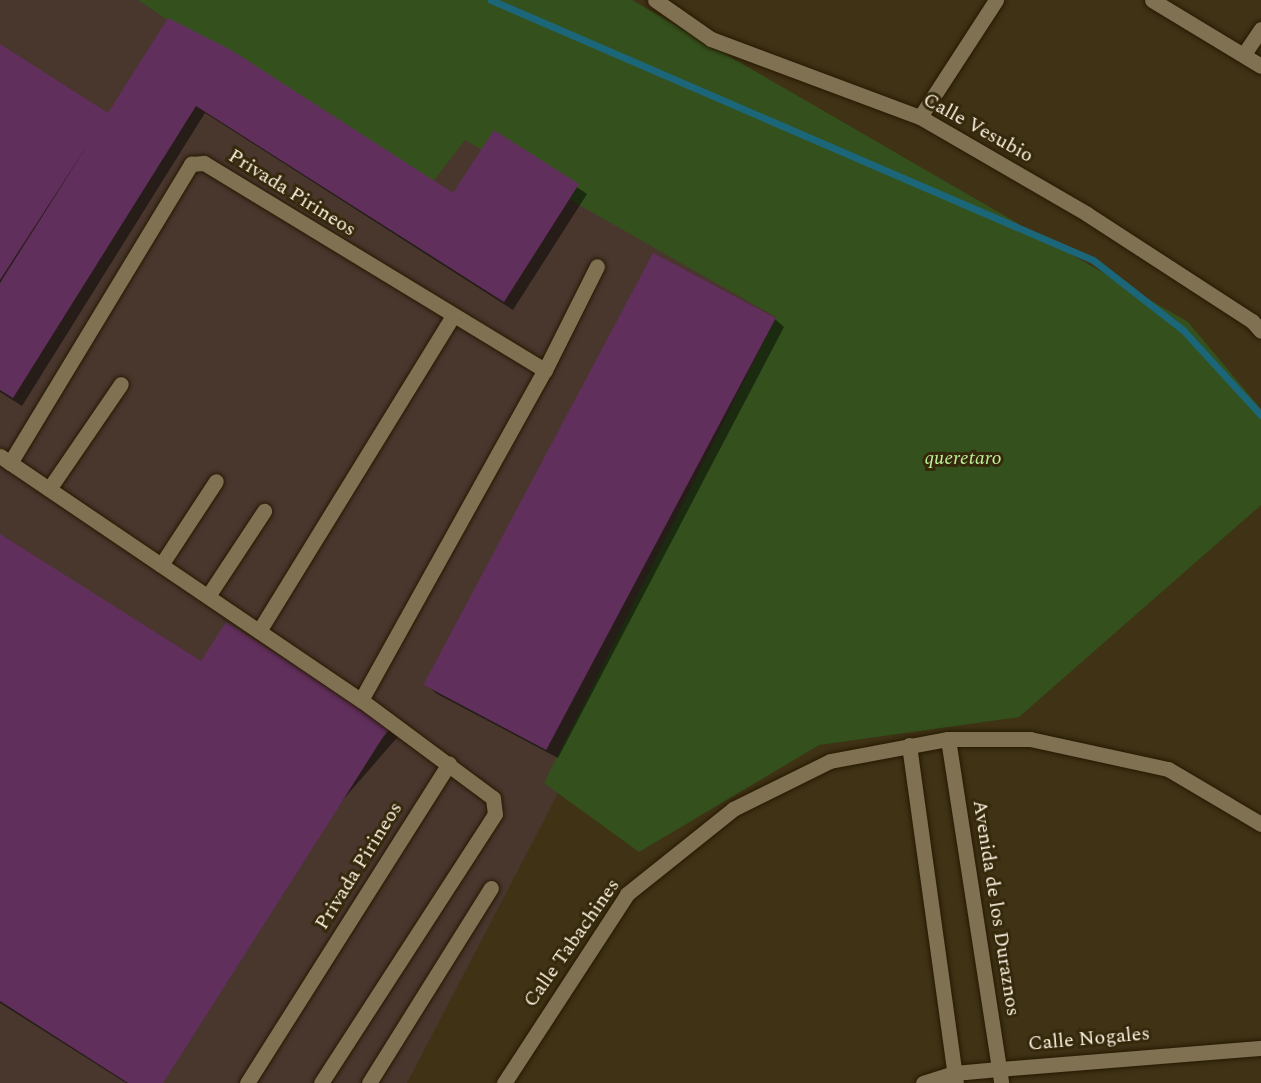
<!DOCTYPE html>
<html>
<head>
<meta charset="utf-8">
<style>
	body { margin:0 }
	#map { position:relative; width:1261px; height:1083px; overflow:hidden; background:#3f3215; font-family:Spectral,serif }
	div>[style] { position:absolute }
	.industrial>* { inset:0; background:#49372e }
	.green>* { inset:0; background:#34511d }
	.shadow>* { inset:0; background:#0007; transform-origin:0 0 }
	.stream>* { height:7px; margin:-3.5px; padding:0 3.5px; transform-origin:3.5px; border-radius:3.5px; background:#1c6679 }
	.building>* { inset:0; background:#602f5c; transform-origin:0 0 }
	.roads { filter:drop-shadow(0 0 2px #261900) drop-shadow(0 0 2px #261900) }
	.minor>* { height:15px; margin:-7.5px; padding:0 7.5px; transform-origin:7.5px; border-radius:7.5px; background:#7f7152 }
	span { translate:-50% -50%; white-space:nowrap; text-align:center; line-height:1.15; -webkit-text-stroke:6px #35280b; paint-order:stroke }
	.street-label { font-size:20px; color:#fbf3e2 }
	.park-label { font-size:20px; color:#bef29b; font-style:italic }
</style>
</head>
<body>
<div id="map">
	<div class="industrial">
		<div style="clip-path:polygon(0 0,366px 0,849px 235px,407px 1083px,0 1083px)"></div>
	</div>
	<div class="green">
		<div style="clip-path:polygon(138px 0,632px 0,1188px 322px,1261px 409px,1261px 505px,1019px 717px,819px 745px,639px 852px,544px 783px,776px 317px,465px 140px,425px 192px)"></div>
	</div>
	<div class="shadow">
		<div style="clip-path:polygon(169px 20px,454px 196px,495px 132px,587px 194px,513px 310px,205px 113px,22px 406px,0 392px,0 46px,108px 115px)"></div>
		<div style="clip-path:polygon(775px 319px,784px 327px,558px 758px,437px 694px,428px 686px)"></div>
		<div style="clip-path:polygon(0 535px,161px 1083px,126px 1083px,0 1003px)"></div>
		<div style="left:390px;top:729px;width:11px;height:420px;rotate:41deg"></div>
	</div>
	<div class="stream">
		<div style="left:491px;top:0;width:656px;rotate:23.36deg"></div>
		<div style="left:1093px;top:260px;width:114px;rotate:37.9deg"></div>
		<div style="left:1183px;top:330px;width:115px;rotate:47.5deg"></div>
	</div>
	<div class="building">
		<div style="clip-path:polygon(168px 18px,231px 50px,453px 193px,494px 130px,579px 184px,504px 302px,196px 106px,13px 398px,0 390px,0 283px,90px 141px,0 280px,0 44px,108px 113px)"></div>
		<div style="left:653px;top:253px;width:139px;height:489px;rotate:28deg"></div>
		<div style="clip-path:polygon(0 534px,201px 661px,226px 622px,390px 726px,163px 1083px,128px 1083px,0 1001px)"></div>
	</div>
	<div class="roads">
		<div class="minor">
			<div style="left:655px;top:0;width:68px;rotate:34.9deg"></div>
			<div style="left:711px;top:39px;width:223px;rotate:20.5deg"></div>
			<div style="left:920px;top:117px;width:193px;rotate:30.1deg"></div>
			<div style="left:1087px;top:214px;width:197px;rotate:33deg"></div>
			<div style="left:1252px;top:321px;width:13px;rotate:48deg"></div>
			<div style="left:1152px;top:0;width:127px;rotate:31.2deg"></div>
			<div style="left:1244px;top:54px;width:30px;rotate:-56deg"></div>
			<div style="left:920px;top:117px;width:140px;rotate:-57deg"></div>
			<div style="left:0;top:456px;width:436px;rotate:34.1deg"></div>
			<div style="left:361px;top:700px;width:164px;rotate:36.6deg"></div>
			<div style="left:493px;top:798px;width:16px;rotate:83deg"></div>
			<div style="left:495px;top:814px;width:320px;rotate:122.9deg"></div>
			<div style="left:10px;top:463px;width:350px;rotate:-58.8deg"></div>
			<div style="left:191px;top:164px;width:13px;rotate:-4deg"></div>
			<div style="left:204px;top:163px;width:399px;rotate:31.3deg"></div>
			<div style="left:49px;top:489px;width:127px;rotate:-55.6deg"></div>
			<div style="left:161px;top:565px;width:100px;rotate:-56.8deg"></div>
			<div style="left:208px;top:596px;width:102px;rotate:-56.6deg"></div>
			<div style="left:259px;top:631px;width:370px;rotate:-58.4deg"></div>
			<div style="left:361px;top:700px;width:378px;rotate:-60.9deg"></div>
			<div style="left:545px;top:370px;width:116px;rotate:-63.4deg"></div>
			<div style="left:948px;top:739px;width:348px;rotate:81.2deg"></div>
			<div style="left:909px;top:745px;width:341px;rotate:82.1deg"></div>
			<div style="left:247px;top:1083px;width:378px;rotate:-57.7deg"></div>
			<div style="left:369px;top:1083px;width:230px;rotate:-58deg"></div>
			<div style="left:504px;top:1083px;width:225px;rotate:-56.9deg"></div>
			<div style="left:627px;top:894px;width:136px;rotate:-38.7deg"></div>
			<div style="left:733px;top:809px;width:108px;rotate:-26.3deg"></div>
			<div style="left:830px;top:761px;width:120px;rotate:-10.6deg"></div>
			<div style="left:948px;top:739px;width:82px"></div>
			<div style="left:1030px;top:739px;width:141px;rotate:12.3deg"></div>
			<div style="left:1168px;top:769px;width:108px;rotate:30.6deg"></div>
			<div style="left:923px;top:1083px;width:33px;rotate:-18deg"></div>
			<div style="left:954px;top:1073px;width:45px;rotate:-5.1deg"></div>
			<div style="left:999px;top:1069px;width:263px;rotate:-4.6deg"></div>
		</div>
	</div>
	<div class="street-label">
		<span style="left:978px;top:128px;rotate:29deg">Calle Vesubio</span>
		<span style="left:292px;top:193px;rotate:32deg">Privada Pirineos</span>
		<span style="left:359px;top:866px;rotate:-58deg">Privada Pirineos</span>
		<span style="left:996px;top:908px;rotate:81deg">Avenida de los Duraznos</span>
		<span style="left:572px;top:943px;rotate:-55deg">Calle Tabachines</span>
		<span style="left:1089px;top:1039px;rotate:-5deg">Calle Nogales</span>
	</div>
	<div class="park-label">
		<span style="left:963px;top:458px">queretaro</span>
	</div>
</div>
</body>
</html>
